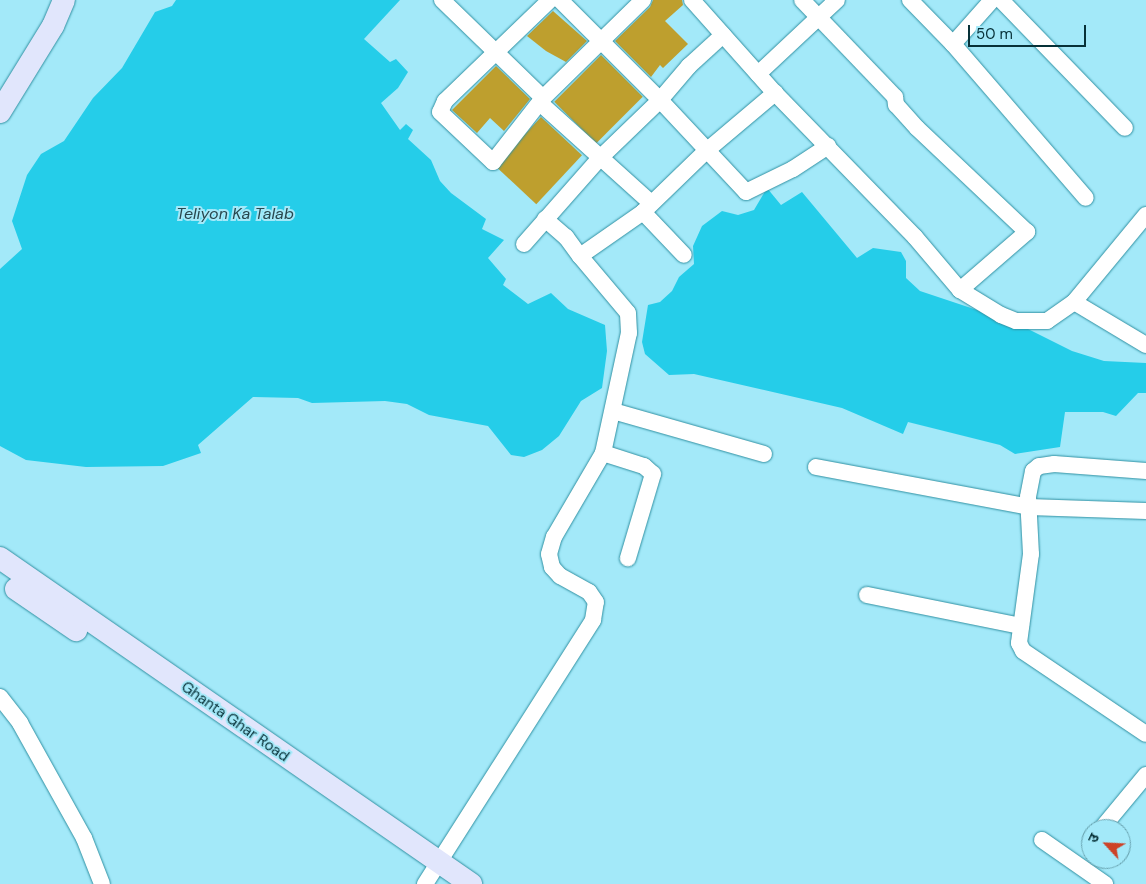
<!DOCTYPE html>
<html>
<head>
<meta charset="utf-8">
<style>
	body { margin:0 }
	#map { position:relative; width:1146px; height:884px; overflow:hidden; background:#a3e9f9; font-family:"DM Sans","Noto Sans Devanagari",sans-serif }
	div>[style] { position:absolute }
	.water>* { inset:0; background:#25cde9 }
	.building>* { inset:0; background:#be9f2e; transform-origin:0 0 }
	.roads { filter:drop-shadow(0 0 1px #3090a2) drop-shadow(0 0 1px #3090a2) }
	.street>* { height:16px; margin:-8px; padding:0 8px; transform-origin:8px; border-radius:8px; background:#fff }
	.secondary>* { height:22px; margin:-11px; padding:0 11px; transform-origin:11px; border-radius:11px; background:#e1e6fc }
	span { translate:-50% -50%; white-space:nowrap; text-align:center; line-height:1.15; -webkit-text-stroke:4px #a3e9f9; paint-order:stroke }
	.street-label { font-size:15px; color:#073138 }
	.water-label { font-size:16px; color:#28474e; font-style:italic }
	.north { position:absolute; left:1081px; top:819px; width:50px; height:50px; box-sizing:border-box; background:#a3e9f9; border:1px solid #659fac; border-radius:50%; rotate:295deg; font-size:14px; font-weight:700; line-height:20px; text-align:center; color:#073138 }
	.north::after { content:''; display:block; margin:auto; width:18px; height:22px; background:#cd4227; clip-path:polygon(50% 0,100% 100%,50% 72%,0 100%) }
	.scale { position:absolute; left:968px; top:25px; width:118px; height:22px; box-sizing:border-box; border:2px solid #073138; border-top:0; padding-left:6px; font-size:15px; line-height:18px; white-space:nowrap; color:#073138; -webkit-text-stroke:4px #a3e9f9; paint-order:stroke }
</style>
</head>
<body>
<div id="map">
	<div class="water">
		<div style="clip-path:polygon(176px 0,400px 0,364px 39px,390px 62px,396px 59px,408px 72px,398px 88px,381px 103px,400px 130px,406px 124px,413px 130px,408px 139px,431px 160px,440px 181px,451px 193px,486px 219px,482px 229px,504px 240px,488px 258px,506px 279px,503px 285px,528px 304px,551px 293px,568px 309px,605px 325px,607px 351px,602px 388px,581px 401px,559px 436px,542px 450px,524px 457px,511px 455px,488px 426px,429px 415px,407px 404px,385px 401px,312px 403px,298px 398px,253px 397px,198px 445px,201px 453px,163px 466px,86px 467px,26px 460px,0 446px,0 269px,22px 249px,12px 221px,27px 175px,41px 154px,64px 141px,93px 98px,122px 68px,155px 12px,172px 6px)"></div>
		<div style="clip-path:polygon(767px 188px,781px 205px,802px 192px,857px 258px,873px 248px,901px 252px,906px 261px,906px 278px,920px 291px,1016px 323px,1072px 351px,1104px 361px,1146px 363px,1146px 393px,1138px 393px,1116px 416px,1103px 412px,1065px 412px,1060px 447px,1015px 454px,1000px 445px,908px 422px,903px 434px,842px 408px,694px 374px,669px 375px,645px 354px,642px 342px,648px 305px,660px 302px,672px 291px,679px 277px,694px 264px,693px 246px,702px 226px,722px 211px,738px 215px,754px 210px)"></div>
	</div>
	<div class="building">
		<div style="clip-path:polygon(653px 0,682px 0,683px 5px,665px 21px,688px 44px,663px 68px,660px 65px,651px 77px,615px 41px,650px 7px)"></div>
		<div style="clip-path:polygon(553px 11px,587px 41px,566px 62px,546px 51px,527px 36px)"></div>
		<div style="left:601px;top:55px;width:59px;height:66px;rotate:45deg"></div>
		<div style="clip-path:polygon(496px 66px,530px 99px,504px 131px,490px 118px,477px 133px,452px 110px)"></div>
		<div style="left:541px;top:117px;width:56px;height:67px;rotate:43deg"></div>
	</div>
	<div class="roads">
		<div class="street">
			<div style="left:442px;top:0;width:141px;rotate:44.1deg"></div>
			<div style="left:550px;top:0;width:146px;rotate:136.1deg"></div>
			<div style="left:445px;top:101px;width:12px;rotate:114deg"></div>
			<div style="left:440px;top:112px;width:73px;rotate:43.3deg"></div>
			<div style="left:493px;top:162px;width:81px;rotate:-52deg"></div>
			<div style="left:543px;top:98px;width:140px;rotate:-44.4deg"></div>
			<div style="left:560px;top:0;width:141px;rotate:45deg"></div>
			<div style="left:660px;top:100px;width:126px;rotate:46.9deg"></div>
			<div style="left:746px;top:192px;width:52px;rotate:-26.1deg"></div>
			<div style="left:793px;top:169px;width:42px;rotate:-33.3deg"></div>
			<div style="left:692px;top:0;width:125px;rotate:48.3deg"></div>
			<div style="left:910px;top:0;width:62px;rotate:45.7deg"></div>
			<div style="left:953px;top:44px;width:59px;rotate:-48.4deg"></div>
			<div style="left:1001px;top:0;width:178px;rotate:45.9deg"></div>
			<div style="left:953px;top:44px;width:203px;rotate:49.2deg"></div>
			<div style="left:758px;top:74px;width:108px;rotate:-43.1deg"></div>
			<div style="left:540px;top:103px;width:149px;rotate:42deg"></div>
			<div style="left:643px;top:212px;width:59px;rotate:46.4deg"></div>
			<div style="left:545px;top:219px;width:28px;rotate:41deg"></div>
			<div style="left:566px;top:237px;width:24px;rotate:54deg"></div>
			<div style="left:524px;top:244px;width:113px;rotate:-48.6deg"></div>
			<div style="left:599px;top:159px;width:85px;rotate:-44deg"></div>
			<div style="left:660px;top:100px;width:45px;rotate:-49.5deg"></div>
			<div style="left:689px;top:66px;width:46px;rotate:-42.4deg"></div>
			<div style="left:960px;top:290px;width:48px;rotate:31.4deg"></div>
			<div style="left:1001px;top:315px;width:16px;rotate:22deg"></div>
			<div style="left:1016px;top:321px;width:31px"></div>
			<div style="left:1047px;top:321px;width:33px;rotate:-35deg"></div>
			<div style="left:1074px;top:302px;width:113px;rotate:-50.4deg"></div>
			<div style="left:1074px;top:302px;width:84px;rotate:30.8deg"></div>
			<div style="left:613px;top:411px;width:157px;rotate:15.9deg"></div>
			<div style="left:603px;top:453px;width:43px;rotate:17.6deg"></div>
			<div style="left:644px;top:466px;width:12px;rotate:42deg"></div>
			<div style="left:653px;top:474px;width:88px;rotate:106.6deg"></div>
			<div style="left:816px;top:467px;width:217px;rotate:10.6deg"></div>
			<div style="left:1029px;top:507px;width:117px;rotate:2deg"></div>
			<div style="left:1146px;top:471px;width:92px;rotate:-175.6deg"></div>
			<div style="left:1054px;top:464px;width:15px;rotate:172deg"></div>
			<div style="left:1039px;top:466px;width:8px;rotate:140deg"></div>
			<div style="left:1033px;top:471px;width:26px;rotate:101deg"></div>
			<div style="left:1028px;top:497px;width:57px;rotate:87deg"></div>
			<div style="left:1031px;top:554px;width:90px;rotate:97.7deg"></div>
			<div style="left:1019px;top:643px;width:9px;rotate:63deg"></div>
			<div style="left:1023px;top:651px;width:148px;rotate:34deg"></div>
			<div style="left:867px;top:595px;width:157px;rotate:11.4deg"></div>
			<div style="left:0;top:697px;width:33px;rotate:52deg"></div>
			<div style="left:20px;top:723px;width:132px;rotate:60.9deg"></div>
			<div style="left:84px;top:838px;width:49px;rotate:68.6deg"></div>
			<div style="left:1102px;top:828px;width:69px;rotate:-50.3deg"></div>
			<div style="left:1042px;top:840px;width:77px;rotate:34.9deg"></div>
			<div style="left:425px;top:884px;width:313px;rotate:-57.5deg"></div>
			<div style="left:593px;top:620px;width:18px;rotate:-81deg"></div>
			<div style="left:596px;top:602px;width:12px;rotate:-125deg"></div>
			<div style="left:589px;top:592px;width:33px;rotate:-151deg"></div>
			<div style="left:560px;top:576px;width:12px;rotate:-132deg"></div>
			<div style="left:552px;top:567px;width:13px;rotate:-103deg"></div>
			<div style="left:549px;top:554px;width:18px;rotate:-74deg"></div>
			<div style="left:554px;top:537px;width:97px;rotate:-59.7deg"></div>
			<div style="left:603px;top:453px;width:123px;rotate:-77.8deg"></div>
			<div style="left:629px;top:333px;width:20px;rotate:-93deg"></div>
			<div style="left:628px;top:313px;width:75px;rotate:-130.1deg"></div>
			<div style="left:580px;top:256px;width:77px;rotate:-34.9deg"></div>
			<div style="left:643px;top:212px;width:86px;rotate:-44.1deg"></div>
			<div style="left:705px;top:152px;width:92px;rotate:-40.1deg"></div>
			<div style="left:775px;top:93px;width:201px;rotate:45.8deg"></div>
			<div style="left:915px;top:237px;width:70px;rotate:49.7deg"></div>
			<div style="left:960px;top:290px;width:89px;rotate:-40.9deg"></div>
			<div style="left:1027px;top:232px;width:151px;rotate:-136.6deg"></div>
			<div style="left:917px;top:128px;width:31px;rotate:-132deg"></div>
			<div style="left:896px;top:105px;width:8px;rotate:-97deg"></div>
			<div style="left:895px;top:97px;width:134px;rotate:-133.8deg"></div>
		</div>
		<div class="secondary">
			<div style="left:0;top:112px;width:101px;rotate:-58.4deg"></div>
			<div style="left:53px;top:26px;width:28px;rotate:-67deg"></div>
			<div style="left:0;top:558px;width:573px;rotate:34.69deg"></div>
			<div style="left:16px;top:589px;width:73px;rotate:34.3deg"></div>
		</div>
	</div>
	<div class="street-label">
		<span style="left:235px;top:722px;rotate:35deg">Ghanta Ghar Road</span>
	</div>
	<div class="water-label">
		<span style="left:235px;top:214px">Teliyon Ka Talab</span>
	</div>
	<div class="north">उ</div>
	<div class="scale">50 m</div>
</div>
</body>
</html>
